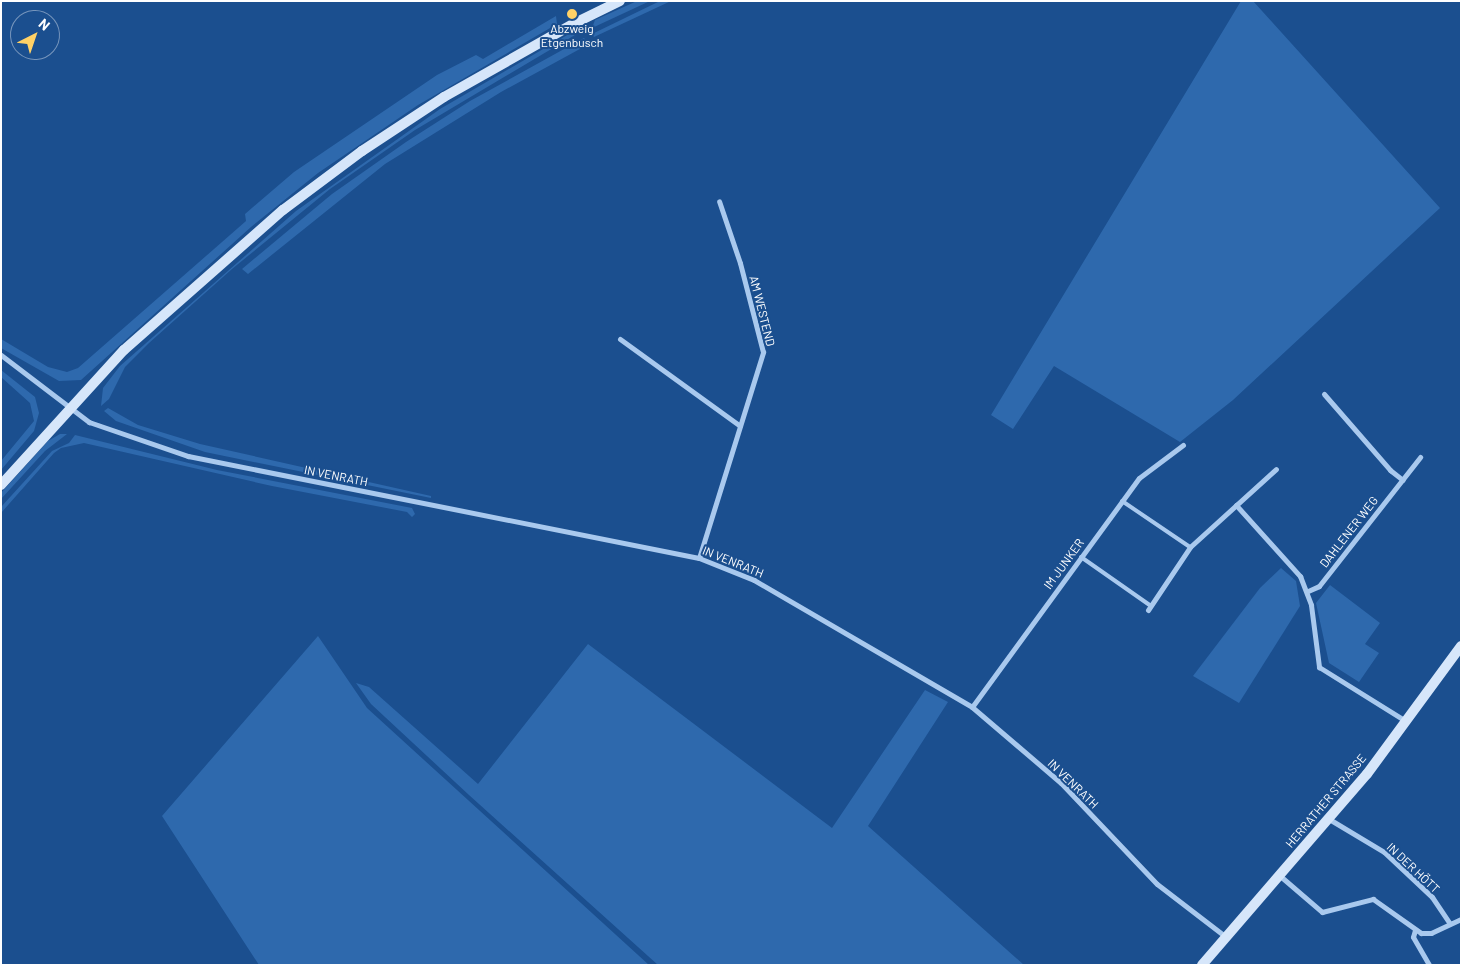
<!DOCTYPE html>
<html>
<head>
<meta charset="utf-8">
<style>
	body { margin:0 }
	#map { position:relative; width:1462px; height:966px; overflow:hidden; background:#1b4f8f; font-family:Barlow,sans-serif }
	div>[style] { position:absolute }
	.green>* { inset:0; background:#2e69ad }
	.lane>* { height:4px; margin:-2px; padding:0 2px; transform-origin:2px; border-radius:2px; background:#a9c9ee }
	.street>* { height:5px; margin:-2.5px; padding:0 2.5px; transform-origin:2.5px; border-radius:2.5px; background:#a9c9ee }
	.secondary>* { height:10px; margin:-5px; padding:0 5px; transform-origin:5px; border-radius:5px; background:#d6e6fa }
	.dots>* { width:14px; height:14px; translate:-50% -50%; box-sizing:border-box; border:2px solid #1b4f8f; border-radius:50% }
	span { translate:-50% -50%; white-space:nowrap; text-align:center; line-height:1.15; -webkit-text-stroke:4px #1b4f8f; paint-order:stroke }
	.poi-label { font-size:12px; color:#fff }
	.street-label { font-size:12px; color:#fff }
	.frame { position:absolute; inset:0; border:2px solid #fff; pointer-events:none }
	.north { position:absolute; left:10px; top:10px; width:50px; height:50px; box-sizing:border-box; background:#1b4f8f; border:1px solid #7695bc; border-radius:50%; rotate:41deg; font-size:14px; font-weight:700; line-height:20px; text-align:center; color:#fff }
	.north::after { content:''; display:block; margin:auto; width:18px; height:22px; background:#ffd166; clip-path:polygon(50% 0,100% 100%,50% 72%,0 100%) }
</style>
</head>
<body>
<div id="map">
	<div class="green">
		<div style="clip-path:polygon(637px 1px,650px 1px,592px 28px,595px 20px)"></div>
		<div style="clip-path:polygon(660px 1px,671px 1px,594px 37px,592px 34px)"></div>
		<div style="clip-path:polygon(1241px 1px,1253px 1px,1440px 208px,1233px 400px,1180px 442px,1054px 366px,1013px 429px,991px 415px)"></div>
		<div style="clip-path:polygon(556px 16px,557px 24px,418px 105px,318px 173px,251px 227px,81px 380px,59px 381px,1px 348px,1px 339px,48px 367px,67px 372px,78px 368px,246px 221px,245px 214px,294px 172px,437px 75px,476px 55px,483px 59px)"></div>
		<div style="clip-path:polygon(569px 34px,575px 35px,415px 130px,330px 189px,232px 269px,149px 343px,125px 367px,109px 399px,101px 406px,103px 388px,120px 366px,296px 211px,440px 109px)"></div>
		<div style="clip-path:polygon(584px 38px,589px 44px,501px 92px,385px 164px,248px 274px,242px 269px,332px 194px,406px 142px,470px 101px)"></div>
		<div style="clip-path:polygon(1px 370px,35px 397px,39px 413px,34px 431px,1px 470px,1px 461px,34px 421px,30px 403px,1px 377px)"></div>
		<div style="clip-path:polygon(108px 408px,138px 425px,200px 444px,431px 496px,431px 498px,205px 452px,116px 421px,104px 411px)"></div>
		<div style="clip-path:polygon(60px 434px,67px 434px,45px 451px,1px 499px,1px 493px,48px 441px)"></div>
		<div style="clip-path:polygon(75px 435px,217px 470px,412px 508px,415px 514px,412px 517px,407px 512px,272px 486px,84px 443px,61px 448px,54px 453px,1px 513px,1px 507px,52px 451px,69px 443px)"></div>
		<div style="clip-path:polygon(1281px 568px,1296px 581px,1300px 606px,1239px 703px,1193px 676px,1260px 588px)"></div>
		<div style="clip-path:polygon(1330px 585px,1380px 623px,1365px 644px,1379px 653px,1359px 682px,1329px 663px,1316px 603px)"></div>
		<div style="clip-path:polygon(318px 636px,367px 708px,649px 965px,259px 965px,162px 816px)"></div>
		<div style="clip-path:polygon(588px 644px,832px 828px,925px 690px,948px 702px,868px 826px,1024px 965px,658px 965px,469px 795px,371px 704px,356px 683px,369px 687px,478px 784px)"></div>
	</div>
	<div class="lane">
		<div style="left:1122px;top:501px;width:82px;rotate:34.1deg"></div>
		<div style="left:1081px;top:557px;width:85px;rotate:35deg"></div>
	</div>
	<div class="street">
		<div style="left:620px;top:339px;width:148px;rotate:35.9deg"></div>
		<div style="left:1px;top:355px;width:111px;rotate:37.3deg"></div>
		<div style="left:89px;top:422px;width:105px;rotate:19deg"></div>
		<div style="left:188px;top:456px;width:521px;rotate:11.29deg"></div>
		<div style="left:699px;top:558px;width:59px;rotate:21.8deg"></div>
		<div style="left:754px;top:580px;width:252px;rotate:30.2deg"></div>
		<div style="left:972px;top:707px;width:117px;rotate:40.5deg"></div>
		<div style="left:1061px;top:783px;width:139px;rotate:46.5deg"></div>
		<div style="left:1157px;top:884px;width:87px;rotate:37.5deg"></div>
		<div style="left:1324px;top:394px;width:101px;rotate:49deg"></div>
		<div style="left:1390px;top:470px;width:16px;rotate:38deg"></div>
		<div style="left:1236px;top:505px;width:96px;rotate:48deg"></div>
		<div style="left:1300px;top:576px;width:31px;rotate:69deg"></div>
		<div style="left:1311px;top:605px;width:63px;rotate:82.6deg"></div>
		<div style="left:1319px;top:667px;width:100px;rotate:31.9deg"></div>
		<div style="left:699px;top:558px;width:216px;rotate:-72.7deg"></div>
		<div style="left:763px;top:352px;width:92px;rotate:-104.5deg"></div>
		<div style="left:740px;top:263px;width:65px;rotate:-108.7deg"></div>
		<div style="left:1308px;top:591px;width:12px;rotate:-24deg"></div>
		<div style="left:1319px;top:586px;width:164px;rotate:-51.9deg"></div>
		<div style="left:1148px;top:610px;width:76px;rotate:-56.3deg"></div>
		<div style="left:1190px;top:547px;width:116px;rotate:-42.2deg"></div>
		<div style="left:972px;top:707px;width:283px;rotate:-53.9deg"></div>
		<div style="left:1139px;top:478px;width:55px;rotate:-36.9deg"></div>
		<div style="left:1329px;top:819px;width:64px;rotate:31deg"></div>
		<div style="left:1384px;top:852px;width:66px;rotate:43.2deg"></div>
		<div style="left:1432px;top:897px;width:32px;rotate:56deg"></div>
		<div style="left:1279px;top:875px;width:57px;rotate:40.7deg"></div>
		<div style="left:1322px;top:912px;width:53px;rotate:-14.3deg"></div>
		<div style="left:1373px;top:899px;width:59px;rotate:35.3deg"></div>
		<div style="left:1421px;top:933px;width:10px"></div>
		<div style="left:1431px;top:933px;width:33px;rotate:-25deg"></div>
		<div style="left:1415px;top:930px;width:7px;rotate:106deg"></div>
		<div style="left:1413px;top:937px;width:32px;rotate:60deg"></div>
	</div>
	<div class="secondary">
		<div style="left:1px;top:485px;width:183px;rotate:-47.7deg"></div>
		<div style="left:124px;top:350px;width:212px;rotate:-41.4deg"></div>
		<div style="left:283px;top:210px;width:99px;rotate:-36.8deg"></div>
		<div style="left:362px;top:151px;width:98px;rotate:-33.4deg"></div>
		<div style="left:444px;top:97px;width:150px;rotate:-29.5deg"></div>
		<div style="left:575px;top:23px;width:50px;rotate:-26.1deg"></div>
		<div style="left:1202px;top:965px;width:252px;rotate:-49.2deg"></div>
		<div style="left:1367px;top:774px;width:159px;rotate:-53.7deg"></div>
	</div>
	<div class="dots">
		<div style="left:572px;top:14px;background:#ffd166"></div>
	</div>
	<div class="poi-label">
		<span style="left:572px;top:36px">Abzweig<br>Etgenbusch</span>
	</div>
	<div class="street-label">
		<span style="left:762px;top:311px;rotate:76deg">AM WESTEND</span>
		<span style="left:336px;top:476px;rotate:11deg">IN VENRATH</span>
		<span style="left:1349px;top:532px;rotate:-52deg">DAHLENER WEG</span>
		<span style="left:733px;top:562px;rotate:22deg">IN VENRATH</span>
		<span style="left:1064px;top:564px;rotate:-54deg">IM JUNKER</span>
		<span style="left:1073px;top:784px;rotate:44deg">IN VENRATH</span>
		<span style="left:1326px;top:801px;rotate:-50deg">HERRATHER STRASSE</span>
		<span style="left:1413px;top:868px;rotate:43deg">IN DER HÖTT</span>
	</div>
	<div class="frame"></div>
	<div class="north">N</div>
</div>
</body>
</html>
